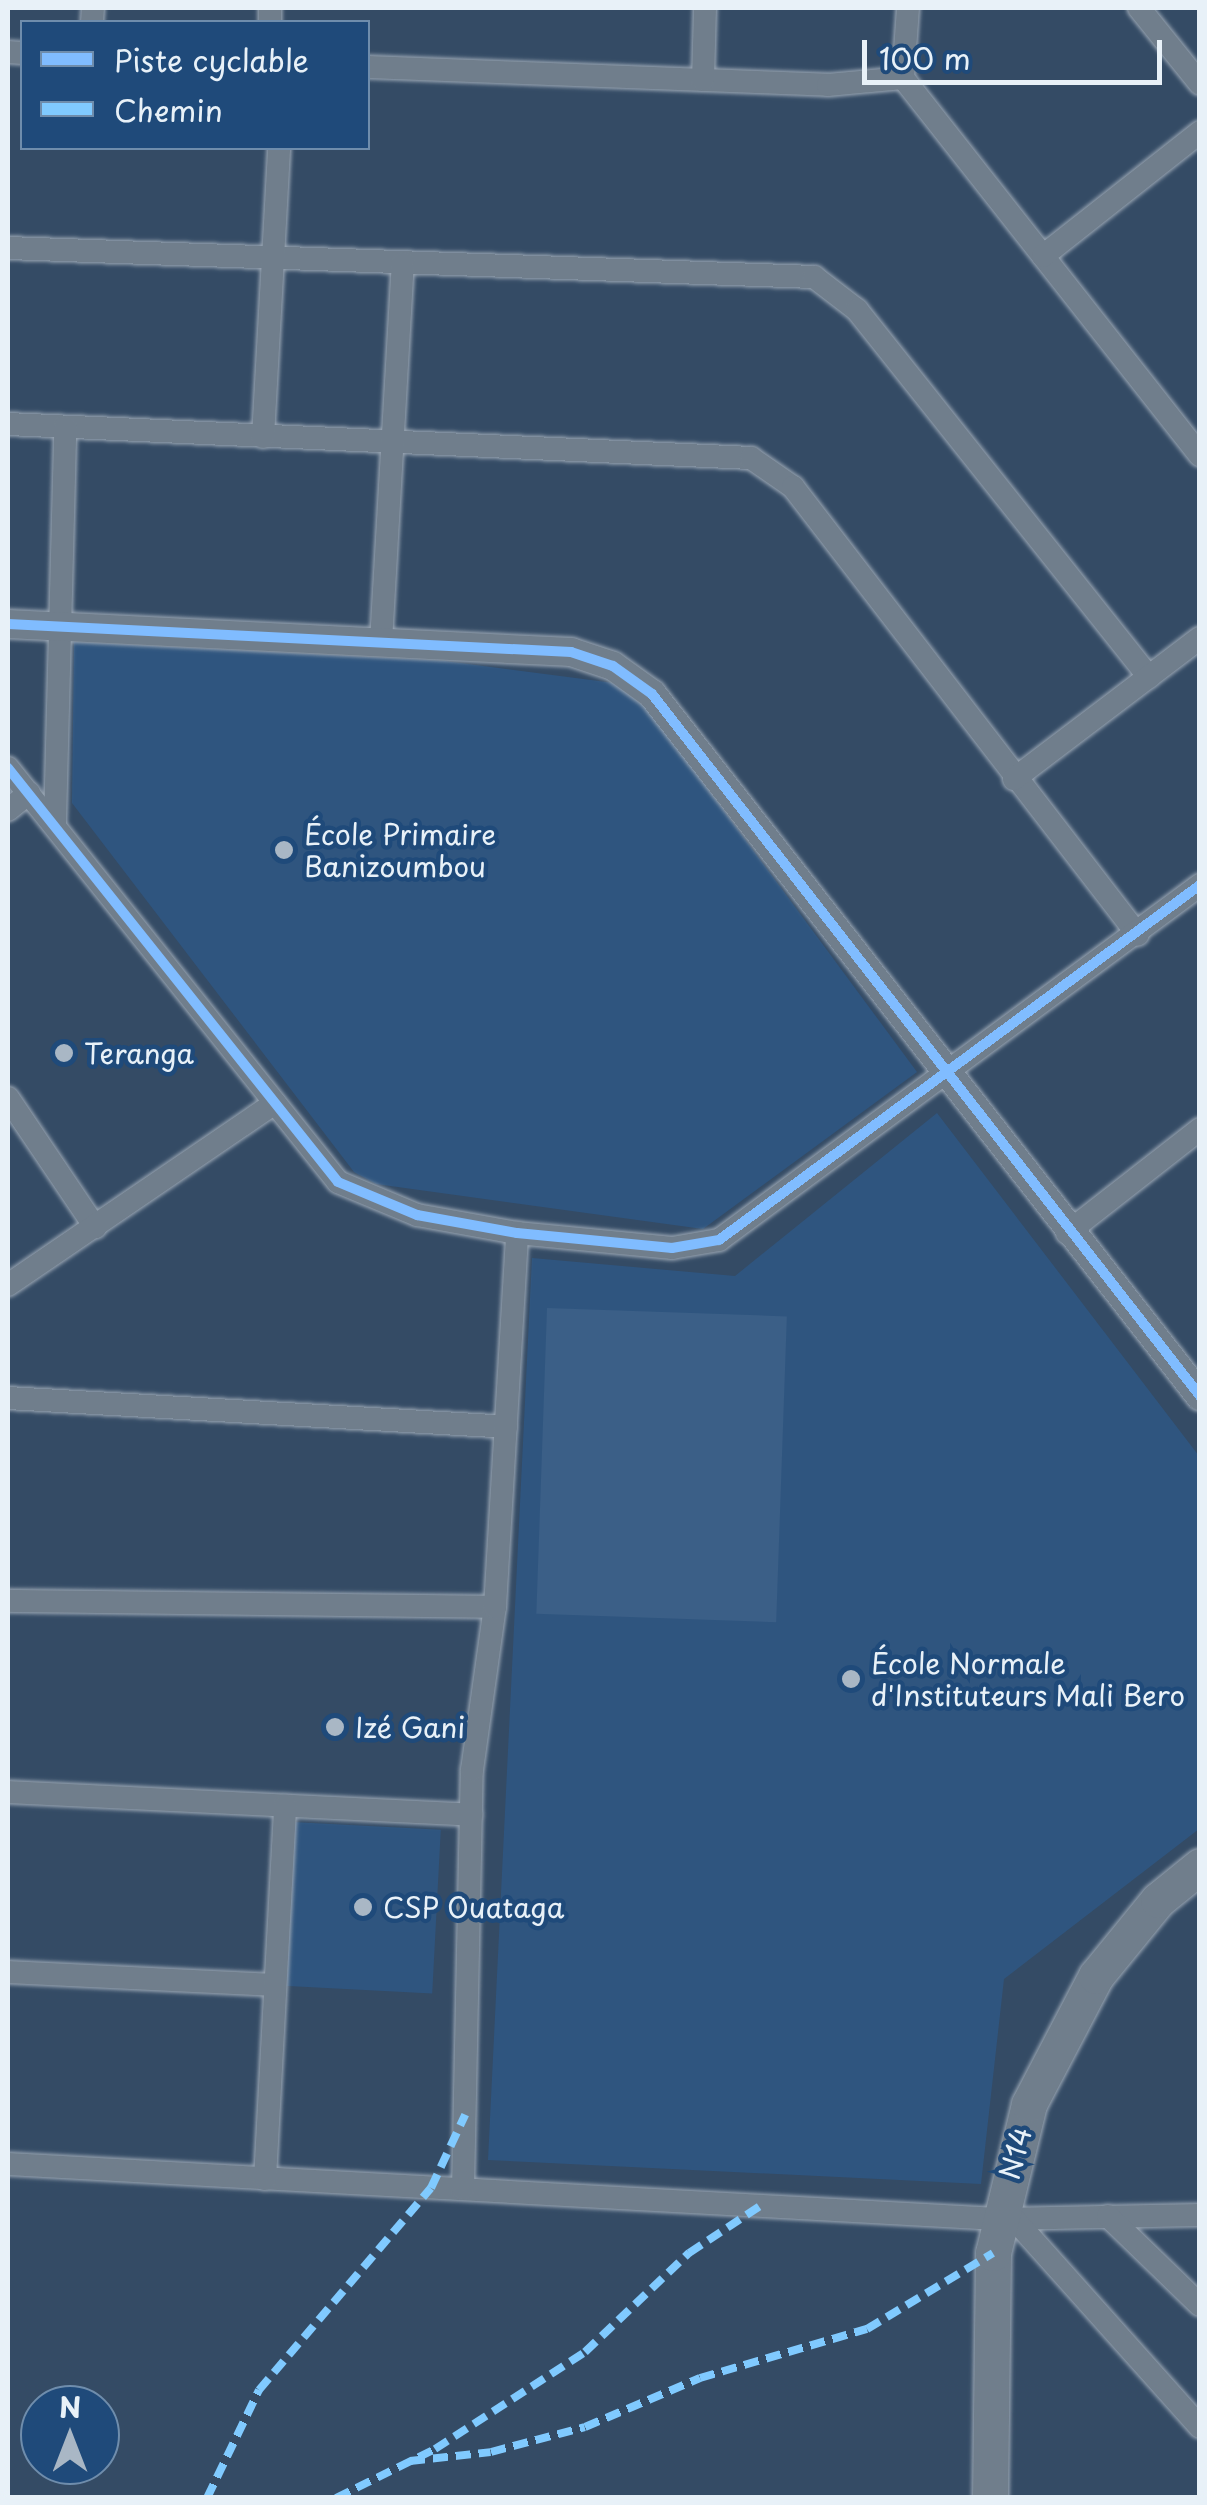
<!DOCTYPE html>
<html>
<head>
<meta charset="utf-8">
<style>
	body { margin:0 }
	#map { position:relative; width:1207px; height:2505px; overflow:hidden; background:#344b65; font-family:"Playpen Sans",sans-serif }
	div>[style] { position:absolute }
	.built>* { inset:0; background:#2f557f; transform-origin:0 0 }
	.green>* { inset:0; background:#3b5f87; transform-origin:0 0 }
	.roads { filter:drop-shadow(0 0 2px #9aa6b3) drop-shadow(0 0 2px #9aa6b3) }
	.minor>* { height:22px; margin:-11px; padding:0 11px; transform-origin:11px; border-radius:11px; background:#707e8c }
	.tertiary>* { height:28px; margin:-14px; padding:0 14px; transform-origin:14px; border-radius:14px; background:#707e8c }
	.primary>* { height:35px; margin:-17.5px; padding:0 17.5px; transform-origin:17.5px; border-radius:17.5px; background:#707e8c }
	.quiet>* { height:8px; margin-top:-4px; transform-origin:0; background:repeating-linear-gradient(90deg,#80caff 0 15px,transparent 0 23px) }
	.cycleway>* { height:10px; margin:-5px; padding:0 5px; transform-origin:5px; border-radius:5px; background:#80bcff }
	.dots>* { width:28px; height:28px; translate:-50% -50%; box-sizing:border-box; border:5px solid #1f4a7a; border-radius:50% }
	span { translate:-50% -50%; white-space:nowrap; text-align:center; line-height:1.15; -webkit-text-stroke:9px #1f4a7a; paint-order:stroke }
	.poi-label { font-size:28px; color:#e8f1f8 }
	.left { translate:0 -50%; text-align:left }
	.street-label { font-size:28px; color:#e8f1f8 }
	.frame { position:absolute; inset:0; border:10px solid #e8f1f8; pointer-events:none }
	.legend { position:absolute; left:20px; top:20px; width:350px; height:130px; box-sizing:border-box; background:#1f4a7a; border:2px solid #6f8dac; margin:0; padding:12px 18px; list-style:none; font-size:30px; color:#e8f1f8 }
	.legend li { display:flex; align-items:center; gap:20px; height:50px }
	.legend b { width:50px; border:2px solid #6f8dac }
	.north { position:absolute; left:20px; top:2385px; width:100px; height:100px; box-sizing:border-box; background:#1f4a7a; border:2px solid #6f8dac; border-radius:50%; rotate:0deg; font-size:28px; font-weight:700; line-height:40px; text-align:center; color:#e8f1f8 }
	.north::after { content:''; display:block; margin:auto; width:35px; height:45px; background:#a9b7c5; clip-path:polygon(50% 0,100% 100%,50% 72%,0 100%) }
	.scale { position:absolute; left:862px; top:40px; width:300px; height:45px; box-sizing:border-box; border:5px solid #e8f1f8; border-top:0; padding-left:12px; font-size:30px; line-height:35px; white-space:nowrap; color:#e8f1f8; -webkit-text-stroke:8px #1f4a7a; paint-order:stroke }
</style>
</head>
<body>
<div id="map">
	<div class="built">
		<div style="clip-path:polygon(74px 642px,445px 661px,614px 683px,651px 712px,917px 1072px,703px 1229px,376px 1184px,354px 1172px,72px 803px)"></div>
		<div style="clip-path:polygon(937px 1113px,1199px 1456px,1199px 1829px,1004px 1979px,981px 2184px,488px 2160px,532px 1258px,735px 1276px)"></div>
		<div style="left:292px;top:1822px;width:149px;height:164px;rotate:3deg"></div>
	</div>
	<div class="green">
		<div style="left:547px;top:1308px;width:240px;height:306px;rotate:2deg"></div>
	</div>
	<div class="roads">
		<div class="minor">
			<div style="left:908px;top:8px;width:70px;rotate:94.1deg"></div>
			<div style="left:903px;top:78px;width:480px;rotate:51.8deg"></div>
			<div style="left:1139px;top:8px;width:97px;rotate:51.2deg"></div>
			<div style="left:92px;top:22px;width:14px;rotate:-86deg"></div>
			<div style="left:270px;top:22px;width:14px;rotate:-90deg"></div>
			<div style="left:8px;top:52px;width:14px;rotate:4deg"></div>
			<div style="left:368px;top:67px;width:460px;rotate:2.2deg"></div>
			<div style="left:828px;top:85px;width:75px;rotate:-5.3deg"></div>
			<div style="left:703px;top:80px;width:72px;rotate:-88.4deg"></div>
			<div style="left:8px;top:248px;width:807px;rotate:2.06deg"></div>
			<div style="left:814px;top:277px;width:54px;rotate:37.5deg"></div>
			<div style="left:857px;top:310px;width:469px;rotate:51.5deg"></div>
			<div style="left:1043px;top:256px;width:200px;rotate:-38.3deg"></div>
			<div style="left:8px;top:424px;width:744px;rotate:2.62deg"></div>
			<div style="left:751px;top:458px;width:51px;rotate:34.6deg"></div>
			<div style="left:793px;top:487px;width:565px;rotate:52.4deg"></div>
			<div style="left:263px;top:437px;width:289px;rotate:-86.8deg"></div>
			<div style="left:381px;top:642px;width:379px;rotate:-86.7deg"></div>
			<div style="left:8px;top:768px;width:529px;rotate:51.44deg"></div>
			<div style="left:338px;top:1182px;width:86px;rotate:22.7deg"></div>
			<div style="left:417px;top:1215px;width:102px;rotate:10.2deg"></div>
			<div style="left:517px;top:1233px;width:156px;rotate:5.5deg"></div>
			<div style="left:672px;top:1248px;width:48px;rotate:-9.7deg"></div>
			<div style="left:719px;top:1240px;width:598px;rotate:-36.43deg"></div>
			<div style="left:1014px;top:779px;width:233px;rotate:-37.2deg"></div>
			<div style="left:8px;top:810px;width:27px;rotate:-39deg"></div>
			<div style="left:55px;top:822px;width:395px;rotate:-88.5deg"></div>
			<div style="left:8px;top:1098px;width:156px;rotate:56deg"></div>
			<div style="left:1067px;top:1233px;width:169px;rotate:-38deg"></div>
			<div style="left:8px;top:1285px;width:323px;rotate:-34.3deg"></div>
			<div style="left:8px;top:1398px;width:499px;rotate:3.3deg"></div>
			<div style="left:8px;top:1601px;width:487px;rotate:0.7deg"></div>
			<div style="left:8px;top:1792px;width:464px;rotate:2.8deg"></div>
			<div style="left:8px;top:1972px;width:267px;rotate:2.8deg"></div>
			<div style="left:8px;top:2164px;width:991px;rotate:3.18deg"></div>
			<div style="left:997px;top:2219px;width:203px;rotate:-1.1deg"></div>
			<div style="left:265px;top:2179px;width:374px;rotate:-86.9deg"></div>
			<div style="left:463px;top:2189px;width:419px;rotate:-88.8deg"></div>
			<div style="left:472px;top:1770px;width:165px;rotate:-82deg"></div>
			<div style="left:495px;top:1607px;width:375px;rotate:-86.6deg"></div>
			<div style="left:1108px;top:2216px;width:128px;rotate:44.1deg"></div>
			<div style="left:1014px;top:2219px;width:279px;rotate:48.2deg"></div>
		</div>
		<div class="tertiary">
			<div style="left:8px;top:624px;width:564px;rotate:2.85deg"></div>
			<div style="left:571px;top:652px;width:44px;rotate:18.4deg"></div>
			<div style="left:613px;top:666px;width:48px;rotate:35.7deg"></div>
			<div style="left:652px;top:694px;width:891px;rotate:52.02deg"></div>
		</div>
		<div class="primary">
			<div style="left:990px;top:2498px;width:245px;rotate:-89.3deg"></div>
			<div style="left:993px;top:2253px;width:153px;rotate:-76.4deg"></div>
			<div style="left:1029px;top:2104px;width:144px;rotate:-62.4deg"></div>
			<div style="left:1096px;top:1976px;width:98px;rotate:-50.8deg"></div>
			<div style="left:1158px;top:1900px;width:54px;rotate:-39deg"></div>
		</div>
	</div>
	<div class="quiet">
		<div style="left:410px;top:2461px;width:81px;rotate:-6.3deg"></div>
		<div style="left:491px;top:2452px;width:97px;rotate:-14.9deg"></div>
		<div style="left:585px;top:2427px;width:125px;rotate:-23.1deg"></div>
		<div style="left:700px;top:2378px;width:174px;rotate:-16.4deg"></div>
		<div style="left:867px;top:2329px;width:147px;rotate:-31.1deg"></div>
		<div style="left:207px;top:2498px;width:120px;rotate:-64.3deg"></div>
		<div style="left:259px;top:2390px;width:265px;rotate:-49.6deg"></div>
		<div style="left:431px;top:2188px;width:81px;rotate:-65deg"></div>
		<div style="left:336px;top:2498px;width:110px;rotate:-26.3deg"></div>
		<div style="left:435px;top:2449px;width:179px;rotate:-32.9deg"></div>
		<div style="left:585px;top:2352px;width:144px;rotate:-43.6deg"></div>
		<div style="left:689px;top:2253px;width:89px;rotate:-33.5deg"></div>
	</div>
	<div class="cycleway">
		<div style="left:8px;top:624px;width:564px;rotate:2.85deg"></div>
		<div style="left:571px;top:652px;width:44px;rotate:18.4deg"></div>
		<div style="left:613px;top:666px;width:48px;rotate:35.7deg"></div>
		<div style="left:652px;top:694px;width:891px;rotate:52.02deg"></div>
		<div style="left:8px;top:768px;width:529px;rotate:51.44deg"></div>
		<div style="left:338px;top:1182px;width:86px;rotate:22.7deg"></div>
		<div style="left:417px;top:1215px;width:102px;rotate:10.2deg"></div>
		<div style="left:517px;top:1233px;width:156px;rotate:5.5deg"></div>
		<div style="left:672px;top:1248px;width:48px;rotate:-9.7deg"></div>
		<div style="left:719px;top:1240px;width:598px;rotate:-36.43deg"></div>
	</div>
	<div class="dots">
		<div style="left:284px;top:850px;background:#a9b7c5"></div>
		<div style="left:64px;top:1053px;background:#a9b7c5"></div>
		<div style="left:851px;top:1679px;background:#a9b7c5"></div>
		<div style="left:335px;top:1727px;background:#a9b7c5"></div>
		<div style="left:363px;top:1907px;background:#a9b7c5"></div>
	</div>
	<div class="poi-label">
		<span class="left" style="left:304px;top:850px">École Primaire<br>Banizoumbou</span>
		<span class="left" style="left:84px;top:1053px">Teranga</span>
		<span class="left" style="left:871px;top:1679px">École Normale<br>d'Instituteurs Mali Bero</span>
		<span class="left" style="left:355px;top:1727px">Izé Gani</span>
		<span class="left" style="left:383px;top:1907px">CSP Ouataga</span>
	</div>
	<div class="street-label">
		<span style="left:1015px;top:2153px;rotate:-75deg">N14</span>
	</div>
	<div class="frame"></div>
	<ul class="legend">
	<li><b style="height:12px;background:#80bcff"></b>Piste cyclable</li>
	<li><b style="height:12px;background:#80caff"></b>Chemin</li>
	</ul>
	<div class="north">N</div>
	<div class="scale">100 m</div>
</div>
</body>
</html>
